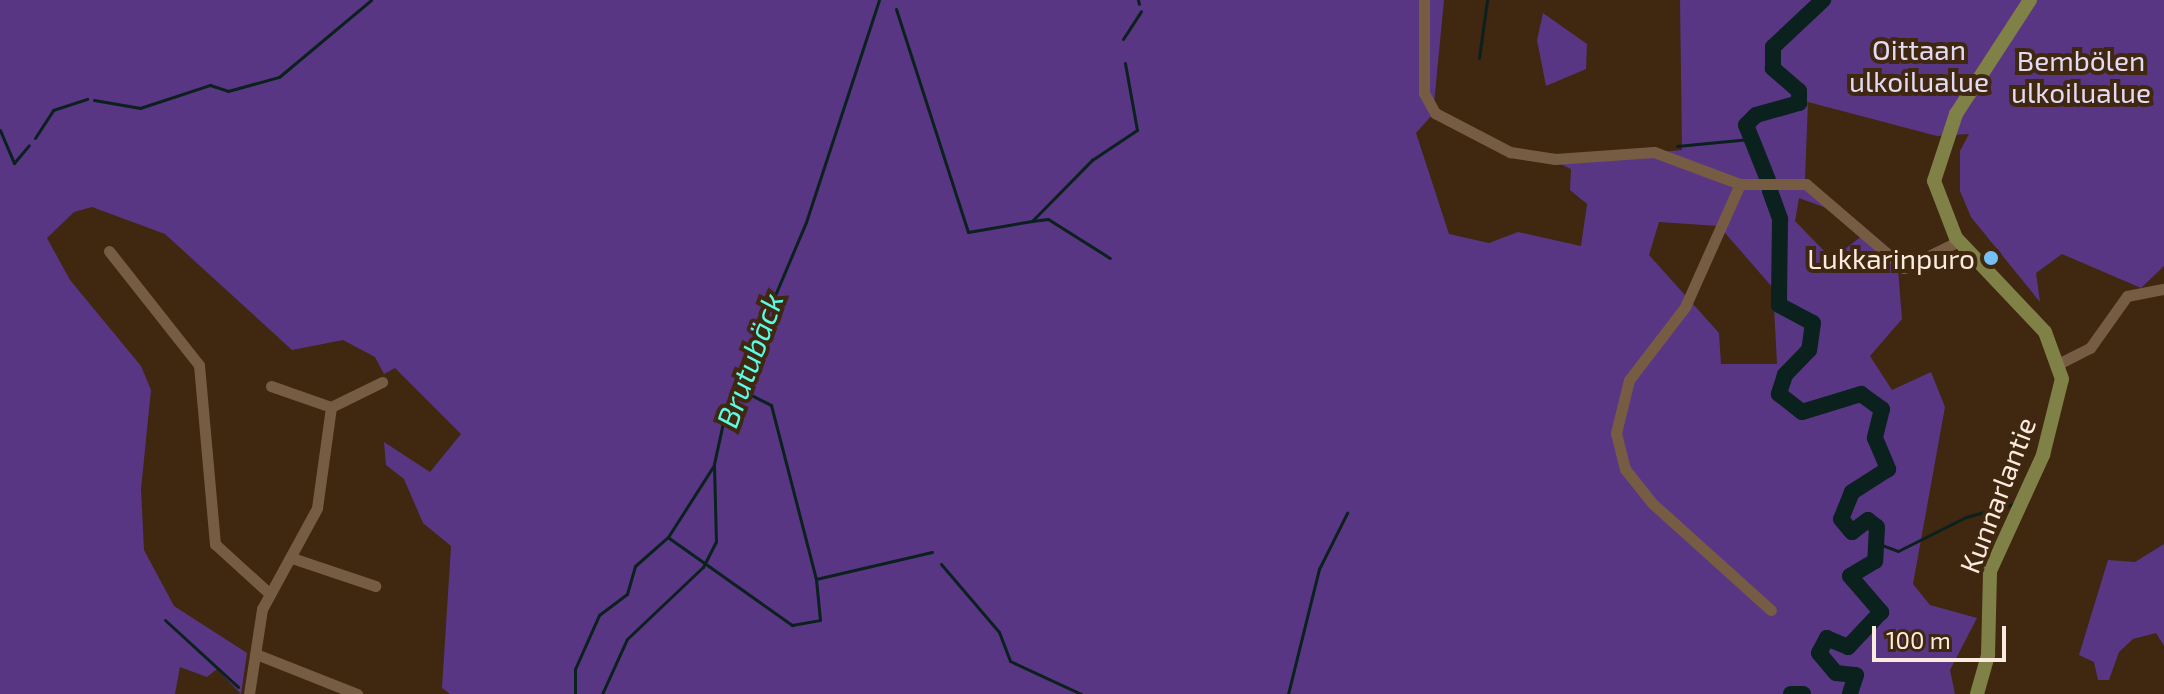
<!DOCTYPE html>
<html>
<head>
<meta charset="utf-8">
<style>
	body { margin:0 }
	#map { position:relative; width:2164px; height:694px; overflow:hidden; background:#3f2710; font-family:"Exo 2",sans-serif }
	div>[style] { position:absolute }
	.green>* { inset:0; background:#593684 }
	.stream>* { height:3px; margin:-1.5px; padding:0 1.5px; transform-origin:1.5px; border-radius:1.5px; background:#0b211d }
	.river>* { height:16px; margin:-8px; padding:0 8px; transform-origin:8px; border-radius:8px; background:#0b211d }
	.minor>* { height:11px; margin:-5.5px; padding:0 5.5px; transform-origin:5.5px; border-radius:5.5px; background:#775c44 }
	.major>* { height:14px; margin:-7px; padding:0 7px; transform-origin:7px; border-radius:7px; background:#7f8147 }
	.dots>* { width:22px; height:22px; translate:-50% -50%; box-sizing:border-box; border:4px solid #3f2710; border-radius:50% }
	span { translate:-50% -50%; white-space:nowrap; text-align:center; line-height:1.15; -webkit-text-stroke:8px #3f2710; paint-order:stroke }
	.park-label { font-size:28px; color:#e3dbf3 }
	.poi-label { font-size:28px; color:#fbebde }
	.right { translate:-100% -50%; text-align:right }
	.street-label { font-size:28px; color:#fbebde }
	.water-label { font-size:30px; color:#5bfae3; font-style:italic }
	.scale { position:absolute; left:1872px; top:626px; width:134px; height:36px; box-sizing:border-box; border:4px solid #fbebde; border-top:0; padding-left:10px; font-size:24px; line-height:28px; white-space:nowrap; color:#fbebde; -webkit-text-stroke:6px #3f2710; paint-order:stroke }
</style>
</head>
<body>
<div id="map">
	<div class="green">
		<div style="clip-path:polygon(evenodd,0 0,1444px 0,1433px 114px,1416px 133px,1449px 234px,1489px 243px,1518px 232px,1581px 246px,1587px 204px,1570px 190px,1571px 169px,1556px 162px,1682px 150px,1680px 0,2164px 0,2164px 266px,2141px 288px,2062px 254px,2036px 273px,2040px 302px,1971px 217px,1960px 191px,1960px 151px,1969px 134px,1937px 136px,1808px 102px,1805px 179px,1837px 212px,1799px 198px,1795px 221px,1832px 259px,1863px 235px,1898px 269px,1902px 319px,1870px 356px,1892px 390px,1931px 372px,1945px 407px,1913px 584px,1930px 605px,1977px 618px,1950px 670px,1955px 694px,450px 694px,442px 688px,451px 546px,423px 523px,404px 479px,386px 465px,384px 442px,430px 472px,461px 434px,395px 368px,384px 374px,375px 357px,343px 340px,292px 350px,165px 234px,92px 207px,74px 212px,47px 238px,70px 280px,141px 366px,151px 390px,141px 489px,144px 550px,174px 606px,247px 653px,241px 694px,217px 669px,207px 677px,180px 667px,175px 694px,0 694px,0 0,1659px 222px,1719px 226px,1773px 288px,1777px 364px,1721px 364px,1719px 333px,1649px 255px,1659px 222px)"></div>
		<div style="clip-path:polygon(1543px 13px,1587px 44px,1586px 69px,1546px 86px,1537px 40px)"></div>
		<div style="clip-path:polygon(2164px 544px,2164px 646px,2156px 633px,2133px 639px,2119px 652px,2109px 680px,2098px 680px,2094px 662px,2079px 655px,2108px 560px,2135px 562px)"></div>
	</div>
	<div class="stream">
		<div style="left:1138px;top:0;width:4px;rotate:76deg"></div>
		<div style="left:896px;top:9px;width:234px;rotate:72.1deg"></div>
		<div style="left:968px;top:232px;width:65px;rotate:-9.8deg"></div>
		<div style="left:1032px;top:221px;width:86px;rotate:-45.5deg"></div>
		<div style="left:1092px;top:160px;width:54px;rotate:-33.7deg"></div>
		<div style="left:1137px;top:130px;width:68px;rotate:-100.2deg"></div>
		<div style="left:1123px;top:39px;width:33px;rotate:-57deg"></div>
		<div style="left:1479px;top:58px;width:59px;rotate:-82.1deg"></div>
		<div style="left:94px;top:100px;width:47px;rotate:9.9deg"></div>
		<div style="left:140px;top:108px;width:74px;rotate:-18.2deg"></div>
		<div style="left:210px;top:85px;width:19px;rotate:18deg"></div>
		<div style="left:228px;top:91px;width:53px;rotate:-15.4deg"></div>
		<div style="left:279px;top:77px;width:120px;rotate:-39.9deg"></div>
		<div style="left:0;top:130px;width:36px;rotate:67deg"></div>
		<div style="left:14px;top:163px;width:23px;rotate:-50deg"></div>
		<div style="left:35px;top:138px;width:33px;rotate:-57deg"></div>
		<div style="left:53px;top:110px;width:36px;rotate:-18deg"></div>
		<div style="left:1677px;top:146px;width:73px;rotate:-5.5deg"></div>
		<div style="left:1032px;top:221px;width:16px;rotate:-7deg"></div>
		<div style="left:1048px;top:219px;width:73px;rotate:32.2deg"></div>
		<div style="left:735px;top:387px;width:40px;rotate:26.6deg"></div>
		<div style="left:771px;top:405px;width:180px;rotate:75.5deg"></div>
		<div style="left:816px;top:579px;width:119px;rotate:-13.1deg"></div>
		<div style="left:669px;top:538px;width:151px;rotate:35.3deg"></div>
		<div style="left:792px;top:625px;width:28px;rotate:-10deg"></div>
		<div style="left:820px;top:620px;width:41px;rotate:-95.6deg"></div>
		<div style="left:1879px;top:544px;width:20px;rotate:20deg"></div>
		<div style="left:1898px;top:551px;width:76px;rotate:-26.6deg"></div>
		<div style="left:1966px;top:517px;width:50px;rotate:-15.2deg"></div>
		<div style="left:941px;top:564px;width:89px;rotate:49.5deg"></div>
		<div style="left:999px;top:632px;width:31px;rotate:69deg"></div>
		<div style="left:1010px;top:661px;width:78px;rotate:24.9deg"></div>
		<div style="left:165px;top:620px;width:99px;rotate:42.5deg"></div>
		<div style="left:575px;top:694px;width:25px;rotate:-90deg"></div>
		<div style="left:575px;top:669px;width:59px;rotate:-66deg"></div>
		<div style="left:599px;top:615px;width:35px;rotate:-37deg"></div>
		<div style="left:627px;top:594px;width:29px;rotate:-74deg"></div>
		<div style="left:635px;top:566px;width:44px;rotate:-41.3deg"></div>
		<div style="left:668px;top:537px;width:85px;rotate:-57.4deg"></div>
		<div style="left:602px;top:694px;width:60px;rotate:-65.6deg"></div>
		<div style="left:627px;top:639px;width:105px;rotate:-43.5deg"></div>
		<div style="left:703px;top:567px;width:28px;rotate:-63deg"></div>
		<div style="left:716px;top:542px;width:78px;rotate:-91.5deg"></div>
		<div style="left:714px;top:464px;width:52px;rotate:-77.8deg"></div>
		<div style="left:725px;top:413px;width:207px;rotate:-67deg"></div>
		<div style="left:806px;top:222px;width:234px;rotate:-71.8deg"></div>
		<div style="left:1288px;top:694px;width:129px;rotate:-76.1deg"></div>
		<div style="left:1319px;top:569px;width:63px;rotate:-63.4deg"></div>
	</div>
	<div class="river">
		<div style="left:1768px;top:180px;width:59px;rotate:-111.8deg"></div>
		<div style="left:1746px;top:125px;width:14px;rotate:-45deg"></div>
		<div style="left:1756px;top:115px;width:45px;rotate:-15.6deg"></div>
		<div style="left:1799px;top:103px;width:12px;rotate:-90deg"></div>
		<div style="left:1799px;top:91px;width:35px;rotate:-139deg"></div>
		<div style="left:1773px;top:68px;width:21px;rotate:-90deg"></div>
		<div style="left:1773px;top:47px;width:69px;rotate:-43.2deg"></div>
		<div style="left:1770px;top:191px;width:30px;rotate:70deg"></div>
		<div style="left:1780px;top:219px;width:86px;rotate:90.7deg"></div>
		<div style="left:1779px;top:305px;width:38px;rotate:28deg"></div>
		<div style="left:1813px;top:323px;width:27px;rotate:98deg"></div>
		<div style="left:1809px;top:350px;width:35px;rotate:134deg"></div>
		<div style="left:1785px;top:375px;width:20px;rotate:108deg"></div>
		<div style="left:1779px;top:394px;width:29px;rotate:38deg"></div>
		<div style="left:1802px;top:412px;width:62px;rotate:-17deg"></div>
		<div style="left:1861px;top:394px;width:26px;rotate:36deg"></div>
		<div style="left:1882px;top:409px;width:30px;rotate:104deg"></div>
		<div style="left:1875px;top:438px;width:34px;rotate:67deg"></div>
		<div style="left:1888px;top:469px;width:43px;rotate:147.4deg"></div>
		<div style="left:1852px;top:492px;width:29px;rotate:112deg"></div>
		<div style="left:1841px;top:519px;width:17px;rotate:50deg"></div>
		<div style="left:1852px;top:532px;width:20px;rotate:-37deg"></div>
		<div style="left:1868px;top:520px;width:11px;rotate:38deg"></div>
		<div style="left:1877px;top:527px;width:34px;rotate:93deg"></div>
		<div style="left:1875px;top:561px;width:29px;rotate:149deg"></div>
		<div style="left:1850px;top:576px;width:48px;rotate:49.3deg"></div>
		<div style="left:1881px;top:612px;width:48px;rotate:133.3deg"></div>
		<div style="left:1848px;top:647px;width:23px;rotate:-157deg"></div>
		<div style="left:1827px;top:638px;width:17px;rotate:118deg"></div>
		<div style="left:1819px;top:653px;width:26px;rotate:50deg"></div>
		<div style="left:1836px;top:673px;width:20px;rotate:6deg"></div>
		<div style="left:1856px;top:675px;width:20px;rotate:108deg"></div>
		<div style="left:1791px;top:694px;width:12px"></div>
	</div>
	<div class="minor">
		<div style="left:1424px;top:0;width:93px;rotate:90deg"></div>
		<div style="left:1424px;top:93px;width:23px;rotate:61deg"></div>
		<div style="left:1435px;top:113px;width:85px;rotate:27.5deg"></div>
		<div style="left:1510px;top:152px;width:46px;rotate:8.8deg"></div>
		<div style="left:1555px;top:159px;width:99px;rotate:-4deg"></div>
		<div style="left:1654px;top:152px;width:92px;rotate:20.4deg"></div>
		<div style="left:1740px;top:184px;width:66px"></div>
		<div style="left:1806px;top:184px;width:129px;rotate:40.6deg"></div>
		<div style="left:1904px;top:268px;width:61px;rotate:-26.1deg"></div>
		<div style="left:1740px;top:184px;width:135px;rotate:114.1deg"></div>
		<div style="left:1685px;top:307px;width:92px;rotate:127.5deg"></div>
		<div style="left:1629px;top:380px;width:55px;rotate:103.8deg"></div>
		<div style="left:1616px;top:433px;width:37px;rotate:76deg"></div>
		<div style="left:1625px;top:469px;width:43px;rotate:51.5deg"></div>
		<div style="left:1652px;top:503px;width:160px;rotate:42deg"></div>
		<div style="left:109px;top:251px;width:145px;rotate:51.7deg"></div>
		<div style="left:199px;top:365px;width:180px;rotate:84.9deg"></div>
		<div style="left:215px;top:544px;width:74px;rotate:42.3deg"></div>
		<div style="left:2060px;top:363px;width:34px;rotate:-27deg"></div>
		<div style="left:2090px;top:348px;width:64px;rotate:-54.6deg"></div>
		<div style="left:2127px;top:296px;width:38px;rotate:-11deg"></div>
		<div style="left:271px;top:386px;width:64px;rotate:19.3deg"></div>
		<div style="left:331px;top:407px;width:57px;rotate:-26.1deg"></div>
		<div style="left:292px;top:558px;width:88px;rotate:18.6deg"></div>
		<div style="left:256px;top:654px;width:109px;rotate:21.6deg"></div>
		<div style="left:249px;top:694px;width:86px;rotate:-81.3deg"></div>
		<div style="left:262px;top:609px;width:115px;rotate:-61.4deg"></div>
		<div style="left:317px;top:508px;width:102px;rotate:-82.1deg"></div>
	</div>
	<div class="major">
		<div style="left:1977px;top:694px;width:41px;rotate:-74.2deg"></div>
		<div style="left:1988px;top:655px;width:84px;rotate:-88.6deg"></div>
		<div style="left:1990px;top:571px;width:128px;rotate:-65.4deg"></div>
		<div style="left:2043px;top:455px;width:78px;rotate:-76deg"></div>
		<div style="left:2062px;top:379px;width:50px;rotate:-109.9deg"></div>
		<div style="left:2045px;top:332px;width:129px;rotate:-133.4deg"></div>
		<div style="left:1956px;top:238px;width:61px;rotate:-111.1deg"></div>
		<div style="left:1934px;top:181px;width:71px;rotate:-71.8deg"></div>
		<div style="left:1956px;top:114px;width:136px;rotate:-57deg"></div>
	</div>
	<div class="dots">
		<div style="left:1991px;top:258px;background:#75c0f6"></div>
	</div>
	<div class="park-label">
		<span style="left:1919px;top:65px">Oittaan<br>ulkoilualue</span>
		<span style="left:2081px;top:76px">Bembölen<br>ulkoilualue</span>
	</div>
	<div class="poi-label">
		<span class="right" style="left:1975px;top:258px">Lukkarinpuro</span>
	</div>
	<div class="street-label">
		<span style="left:1997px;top:495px;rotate:-69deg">Kunnarlantie</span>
	</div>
	<div class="water-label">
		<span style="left:749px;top:360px;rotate:-70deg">Brutubäck</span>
	</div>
	<div class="scale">100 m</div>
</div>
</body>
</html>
